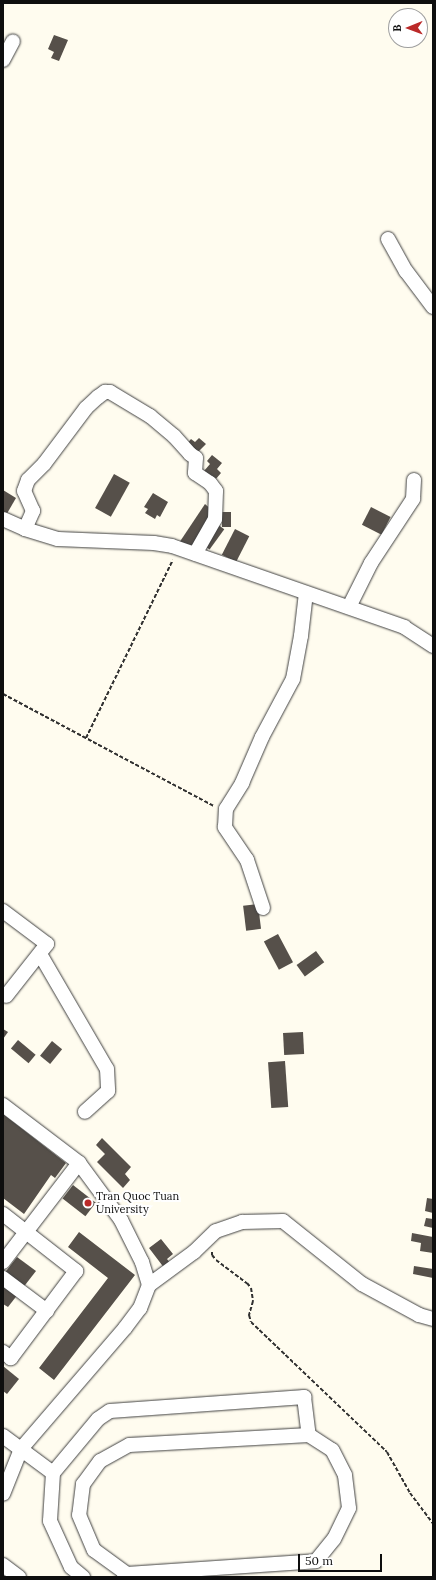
<!DOCTYPE html>
<html>
<head>
<meta charset="utf-8">
<style>
	body { margin:0 }
	#map { position:relative; width:436px; height:1580px; overflow:hidden; background:#fffcef; font-family:Lora,serif }
	div>[style] { position:absolute }
	.building>* { inset:0; background:#56504a; transform-origin:0 0 }
	.path>* { height:2px; margin-top:-1px; transform-origin:0; background:repeating-linear-gradient(90deg,#303030 0 4px,transparent 0 6px) }
	.roads { filter:drop-shadow(0 0 1px #414141) drop-shadow(0 0 1px #414141) }
	.minor>* { height:14px; margin:-7px; padding:0 7px; transform-origin:7px; border-radius:7px; background:#fff }
	.dots>* { width:11px; height:11px; translate:-50% -50%; box-sizing:border-box; border:2px solid #fff; border-radius:50% }
	span { translate:-50% -50%; white-space:nowrap; text-align:center; line-height:1.15; -webkit-text-stroke:4px #fff; paint-order:stroke }
	.poi-label { font-size:11px; color:#0e0e0e }
	.left { translate:0 -50%; text-align:left }
	.frame { position:absolute; inset:0; border:4px solid #0e0e0e; pointer-events:none }
	.north { position:absolute; left:388px; top:8px; width:40px; height:40px; box-sizing:border-box; background:#fff; border:1px solid #9f9f9f; border-radius:50%; rotate:269deg; font-size:11px; font-weight:700; line-height:16px; text-align:center; color:#0e0e0e }
	.north::after { content:''; display:block; margin:auto; width:14px; height:18px; background:#bb2a29; clip-path:polygon(50% 0,100% 100%,50% 72%,0 100%) }
	.scale { position:absolute; left:298px; top:1554px; width:84px; height:18px; box-sizing:border-box; border:2px solid #0e0e0e; border-top:0; padding-left:5px; font-size:12px; line-height:14px; white-space:nowrap; color:#0e0e0e; -webkit-text-stroke:3px #fff; paint-order:stroke }
</style>
</head>
<body>
<div id="map">
	<div class="building">
		<div style="clip-path:polygon(54px 35px,68px 40px,59px 61px,51px 58px,54px 52px,48px 49px)"></div>
		<div style="clip-path:polygon(199px 438px,206px 444px,196px 454px,186px 445px,191px 439px,195px 442px)"></div>
		<div style="clip-path:polygon(212px 455px,222px 463px,217px 469px,221px 473px,215px 480px,204px 471px,210px 464px,207px 461px)"></div>
		<div style="left:114px;top:474px;width:18px;height:39px;rotate:29deg"></div>
		<div style="clip-path:polygon(3px 490px,16px 498px,5px 517px,3px 516px)"></div>
		<div style="clip-path:polygon(153px 493px,168px 502px,160px 517px,157px 515px,155px 519px,145px 513px,148px 509px,144px 507px)"></div>
		<div style="clip-path:polygon(205px 504px,214px 512px,194px 547px,179px 543px)"></div>
		<div style="left:371px;top:507px;width:22px;height:20px;rotate:27deg"></div>
		<div style="left:222px;top:512px;width:9px;height:15px"></div>
		<div style="left:217px;top:524px;width:9px;height:25px;rotate:36deg"></div>
		<div style="left:235px;top:529px;width:16px;height:29px;rotate:27deg"></div>
		<div style="left:258px;top:904px;width:25px;height:15px;rotate:83deg"></div>
		<div style="left:278px;top:934px;width:32px;height:16px;rotate:62deg"></div>
		<div style="left:316px;top:951px;width:14px;height:24px;rotate:54deg"></div>
		<div style="clip-path:polygon(3px 1029px,8px 1032px,3px 1039px)"></div>
		<div style="left:303px;top:1032px;width:22px;height:20px;rotate:87deg"></div>
		<div style="left:18px;top:1040px;width:23px;height:11px;rotate:40deg"></div>
		<div style="left:52px;top:1041px;width:13px;height:19px;rotate:39deg"></div>
		<div style="left:285px;top:1061px;width:46px;height:17px;rotate:86deg"></div>
		<div style="clip-path:polygon(3px 1114px,66px 1163px,55px 1178px,51px 1175px,24px 1214px,3px 1198px)"></div>
		<div style="clip-path:polygon(102px 1138px,131px 1167px,125px 1174px,130px 1180px,123px 1188px,97px 1162px,105px 1154px,96px 1145px)"></div>
		<div style="left:73px;top:1185px;width:29px;height:17px;rotate:38deg"></div>
		<div style="clip-path:polygon(427px 1198px,433px 1199px,433px 1213px,425px 1211px)"></div>
		<div style="clip-path:polygon(426px 1218px,433px 1219px,433px 1228px,424px 1226px)"></div>
		<div style="clip-path:polygon(79px 1232px,135px 1275px,54px 1380px,39px 1368px,108px 1278px,68px 1247px)"></div>
		<div style="clip-path:polygon(412px 1233px,433px 1237px,433px 1253px,420px 1251px,421px 1243px,411px 1241px)"></div>
		<div style="clip-path:polygon(161px 1239px,173px 1254px,167px 1259px,171px 1264px,165px 1269px,149px 1248px)"></div>
		<div style="clip-path:polygon(17px 1257px,36px 1271px,8px 1307px,3px 1304px,3px 1275px)"></div>
		<div style="clip-path:polygon(414px 1266px,433px 1269px,433px 1278px,413px 1274px)"></div>
		<div style="clip-path:polygon(3px 1366px,19px 1379px,7px 1394px,3px 1391px)"></div>
	</div>
	<div class="path">
		<div style="left:3px;top:694px;width:239px;rotate:28deg"></div>
		<div style="left:86px;top:738px;width:198px;rotate:-64deg"></div>
		<div style="left:212px;top:1252px;width:3px;rotate:90deg"></div>
		<div style="left:212px;top:1255px;width:6px;rotate:51deg"></div>
		<div style="left:216px;top:1260px;width:39px;rotate:37deg"></div>
		<div style="left:247px;top:1283px;width:6px;rotate:51deg"></div>
		<div style="left:251px;top:1288px;width:13px;rotate:81deg"></div>
		<div style="left:253px;top:1301px;width:15px;rotate:106deg"></div>
		<div style="left:249px;top:1315px;width:7px;rotate:74deg"></div>
		<div style="left:251px;top:1322px;width:188px;rotate:43.7deg"></div>
		<div style="left:387px;top:1452px;width:47px;rotate:60.7deg"></div>
		<div style="left:410px;top:1493px;width:38px;rotate:53deg"></div>
	</div>
	<div class="roads">
		<div class="minor">
			<div style="left:3px;top:60px;width:21px;rotate:-62deg"></div>
			<div style="left:388px;top:239px;width:37px;rotate:61deg"></div>
			<div style="left:406px;top:271px;width:45px;rotate:53.1deg"></div>
			<div style="left:3px;top:519px;width:24px;rotate:24deg"></div>
			<div style="left:25px;top:529px;width:34px;rotate:17deg"></div>
			<div style="left:58px;top:539px;width:96px;rotate:2.4deg"></div>
			<div style="left:154px;top:543px;width:18px;rotate:9deg"></div>
			<div style="left:172px;top:546px;width:246px;rotate:19.2deg"></div>
			<div style="left:404px;top:627px;width:35px;rotate:33deg"></div>
			<div style="left:25px;top:529px;width:20px;rotate:-66deg"></div>
			<div style="left:33px;top:511px;width:22px;rotate:-114deg"></div>
			<div style="left:24px;top:491px;width:12px;rotate:-70deg"></div>
			<div style="left:28px;top:480px;width:23px;rotate:-45deg"></div>
			<div style="left:44px;top:464px;width:70px;rotate:-53.1deg"></div>
			<div style="left:86px;top:408px;width:16px;rotate:-43deg"></div>
			<div style="left:98px;top:397px;width:9px;rotate:-36deg"></div>
			<div style="left:105px;top:392px;width:5px"></div>
			<div style="left:110px;top:392px;width:47px;rotate:31deg"></div>
			<div style="left:150px;top:416px;width:31px;rotate:40deg"></div>
			<div style="left:174px;top:436px;width:24px;rotate:48deg"></div>
			<div style="left:190px;top:454px;width:7px;rotate:34deg"></div>
			<div style="left:196px;top:458px;width:15px;rotate:94deg"></div>
			<div style="left:195px;top:473px;width:18px;rotate:34deg"></div>
			<div style="left:210px;top:483px;width:10px;rotate:53deg"></div>
			<div style="left:216px;top:491px;width:28px;rotate:92deg"></div>
			<div style="left:215px;top:519px;width:40px;rotate:119.7deg"></div>
			<div style="left:349px;top:607px;width:49px;rotate:-63.4deg"></div>
			<div style="left:371px;top:563px;width:77px;rotate:-56.7deg"></div>
			<div style="left:413px;top:499px;width:19px;rotate:-87deg"></div>
			<div style="left:263px;top:908px;width:51px;rotate:-108.4deg"></div>
			<div style="left:247px;top:860px;width:40px;rotate:-124deg"></div>
			<div style="left:225px;top:827px;width:18px;rotate:-87deg"></div>
			<div style="left:226px;top:809px;width:31px;rotate:-58deg"></div>
			<div style="left:242px;top:783px;width:50px;rotate:-66.5deg"></div>
			<div style="left:262px;top:737px;width:66px;rotate:-61.9deg"></div>
			<div style="left:293px;top:679px;width:44px;rotate:-79.5deg"></div>
			<div style="left:301px;top:636px;width:43px;rotate:-83.4deg"></div>
			<div style="left:3px;top:911px;width:55px;rotate:36.9deg"></div>
			<div style="left:47px;top:944px;width:66px;rotate:128.3deg"></div>
			<div style="left:40px;top:954px;width:133px;rotate:59.8deg"></div>
			<div style="left:107px;top:1069px;width:22px;rotate:87deg"></div>
			<div style="left:108px;top:1091px;width:31px;rotate:138deg"></div>
			<div style="left:3px;top:1105px;width:96px;rotate:37.3deg"></div>
			<div style="left:79px;top:1163px;width:71px;rotate:53.6deg"></div>
			<div style="left:121px;top:1220px;width:47px;rotate:63.4deg"></div>
			<div style="left:142px;top:1262px;width:24px;rotate:73deg"></div>
			<div style="left:149px;top:1285px;width:25px;rotate:111deg"></div>
			<div style="left:140px;top:1308px;width:25px;rotate:127deg"></div>
			<div style="left:125px;top:1328px;width:160px;rotate:130.7deg"></div>
			<div style="left:21px;top:1449px;width:48px;rotate:111.8deg"></div>
			<div style="left:3px;top:1214px;width:93px;rotate:38deg"></div>
			<div style="left:76px;top:1271px;width:109px;rotate:126.8deg"></div>
			<div style="left:11px;top:1358px;width:10px;rotate:-143deg"></div>
			<div style="left:3px;top:1262px;width:125px;rotate:-52.5deg"></div>
			<div style="left:3px;top:1278px;width:55px;rotate:36.9deg"></div>
			<div style="left:149px;top:1285px;width:56px;rotate:-36.3deg"></div>
			<div style="left:194px;top:1252px;width:30px;rotate:-44deg"></div>
			<div style="left:216px;top:1231px;width:28px;rotate:-19deg"></div>
			<div style="left:242px;top:1222px;width:41px;rotate:-1.4deg"></div>
			<div style="left:283px;top:1221px;width:101px;rotate:38.6deg"></div>
			<div style="left:362px;top:1284px;width:65px;rotate:28.5deg"></div>
			<div style="left:419px;top:1315px;width:15px;rotate:16deg"></div>
			<div style="left:3px;top:1436px;width:62px;rotate:36.5deg"></div>
			<div style="left:53px;top:1473px;width:48px;rotate:93.6deg"></div>
			<div style="left:50px;top:1521px;width:51px;rotate:65.5deg"></div>
			<div style="left:71px;top:1567px;width:16px;rotate:40deg"></div>
			<div style="left:53px;top:1473px;width:70px;rotate:-50.2deg"></div>
			<div style="left:98px;top:1419px;width:14px;rotate:-34deg"></div>
			<div style="left:110px;top:1411px;width:195px;rotate:-4.1deg"></div>
			<div style="left:304px;top:1397px;width:38px;rotate:83deg"></div>
			<div style="left:3px;top:1565px;width:20px;rotate:37deg"></div>
			<div style="left:124px;top:1577px;width:4px;rotate:-45deg"></div>
			<div style="left:127px;top:1574px;width:189px;rotate:-3.9deg"></div>
			<div style="left:316px;top:1561px;width:28px;rotate:-51deg"></div>
			<div style="left:334px;top:1539px;width:34px;rotate:-64deg"></div>
			<div style="left:349px;top:1508px;width:33px;rotate:-97deg"></div>
			<div style="left:345px;top:1475px;width:28px;rotate:-117deg"></div>
			<div style="left:332px;top:1450px;width:27px;rotate:-147deg"></div>
			<div style="left:309px;top:1435px;width:180px;rotate:176.8deg"></div>
			<div style="left:129px;top:1445px;width:33px;rotate:151deg"></div>
			<div style="left:100px;top:1461px;width:29px;rotate:126deg"></div>
			<div style="left:83px;top:1484px;width:31px;rotate:97deg"></div>
			<div style="left:79px;top:1515px;width:38px;rotate:67deg"></div>
			<div style="left:94px;top:1550px;width:41px;rotate:36deg"></div>
		</div>
	</div>
	<div class="dots">
		<div style="left:88px;top:1203px;background:#bb2a29"></div>
	</div>
	<div class="poi-label">
		<span class="left" style="left:96px;top:1203px">Tran Quoc Tuan<br>University</span>
	</div>
	<div class="frame"></div>
	<div class="north">B</div>
	<div class="scale">50 m</div>
</div>
</body>
</html>
